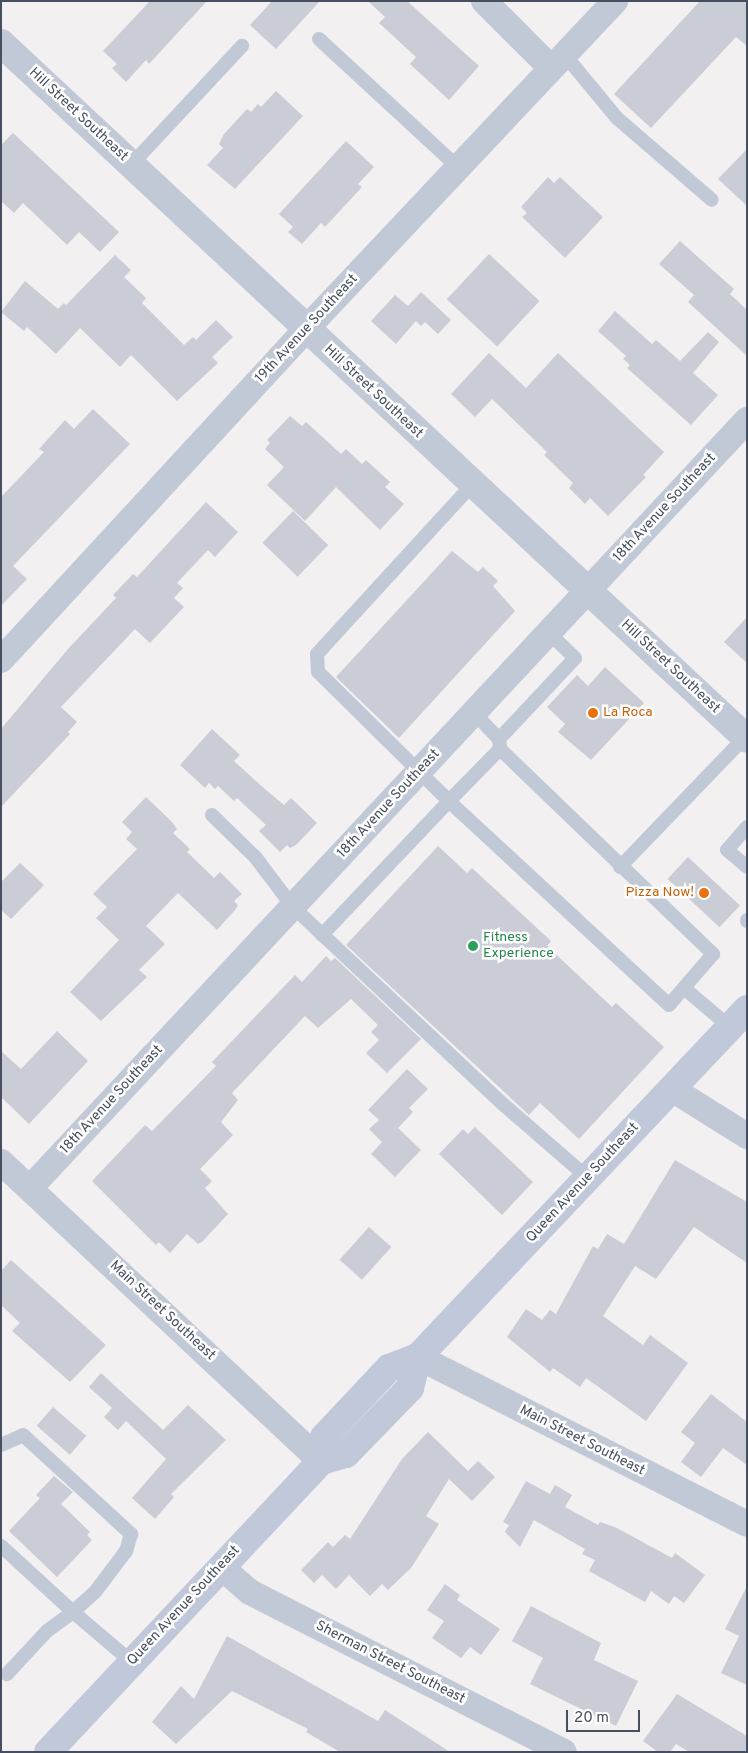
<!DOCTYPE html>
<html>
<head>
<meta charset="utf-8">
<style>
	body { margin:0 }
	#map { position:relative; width:748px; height:1753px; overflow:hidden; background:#f2f0f0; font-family:Overpass,sans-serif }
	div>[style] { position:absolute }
	.building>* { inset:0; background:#cbcdd6; transform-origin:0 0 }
	.service>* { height:14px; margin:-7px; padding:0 7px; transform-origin:7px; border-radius:7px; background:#c2c9d6 }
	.minor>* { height:26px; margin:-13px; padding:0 13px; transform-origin:13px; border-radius:13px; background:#c2c9d6 }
	.tertiary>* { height:28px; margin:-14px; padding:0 14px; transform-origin:14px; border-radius:14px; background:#c2c9d6 }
	.secondary>* { height:28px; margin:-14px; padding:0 14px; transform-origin:14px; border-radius:14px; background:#c1c8da }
	.dots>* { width:14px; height:14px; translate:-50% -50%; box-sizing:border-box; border:2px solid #fff; border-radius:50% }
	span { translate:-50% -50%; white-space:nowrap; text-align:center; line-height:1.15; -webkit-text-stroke:5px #fff; paint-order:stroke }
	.street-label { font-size:14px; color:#464f5f }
	.food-label { font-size:14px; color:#c56008 }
	.left { translate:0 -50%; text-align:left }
	.right { translate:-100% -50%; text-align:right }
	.leisure-label { font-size:14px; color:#27864d }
	.frame { position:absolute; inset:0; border:2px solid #464f5f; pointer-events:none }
	.scale { position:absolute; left:566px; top:1710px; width:74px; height:22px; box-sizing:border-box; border:2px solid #464f5f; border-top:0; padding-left:6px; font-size:15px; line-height:18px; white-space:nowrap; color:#464f5f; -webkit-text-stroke:4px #fff; paint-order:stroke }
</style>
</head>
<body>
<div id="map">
	<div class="building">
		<div style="clip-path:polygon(150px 1px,207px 1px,149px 64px,146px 60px,126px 82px,112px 68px,117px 64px,103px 51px)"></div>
		<div style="clip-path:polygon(272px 1px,320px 1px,276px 49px,250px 25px)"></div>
		<div style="clip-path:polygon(368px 1px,407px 1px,479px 66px,449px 100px,410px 64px,416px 57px,379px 23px,385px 17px)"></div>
		<div style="clip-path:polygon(700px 1px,747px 1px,747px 46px,736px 37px,651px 128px,614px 94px)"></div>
		<div style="clip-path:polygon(276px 91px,303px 116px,235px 189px,207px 165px,223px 148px,219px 144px,224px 134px,247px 109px,251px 112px,258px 104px,261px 107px)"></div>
		<div style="clip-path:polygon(13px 133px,119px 232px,100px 252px,79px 232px,67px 245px,23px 203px,14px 213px,1px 201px,1px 145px)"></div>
		<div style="clip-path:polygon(346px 141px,374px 167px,358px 184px,362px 187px,325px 227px,321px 223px,302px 244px,288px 232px,293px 227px,279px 214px)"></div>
		<div style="clip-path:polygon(747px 149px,747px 206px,718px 179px)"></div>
		<div style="clip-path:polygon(548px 177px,554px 183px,560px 177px,603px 217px,565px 258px,522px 217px,527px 213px,521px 207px)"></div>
		<div style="clip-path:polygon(680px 241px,734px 289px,730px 294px,747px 310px,747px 356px,688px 302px,694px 295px,659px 264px)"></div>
		<div style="left:489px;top:254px;width:69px;height:62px;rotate:43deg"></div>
		<div style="clip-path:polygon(115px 255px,131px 270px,124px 277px,146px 298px,142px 303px,184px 345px,193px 337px,196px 340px,216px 320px,233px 337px,212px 357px,218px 363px,177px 401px,131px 355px,120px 367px,80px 328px,56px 354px,27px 327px,24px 331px,1px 312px,25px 281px,58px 309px,64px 303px,66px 305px)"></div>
		<div style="clip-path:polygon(421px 292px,451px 320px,438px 334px,425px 322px,421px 326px,416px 321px,396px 344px,371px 321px,395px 295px,408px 306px)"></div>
		<div style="clip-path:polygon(615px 311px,652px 344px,656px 340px,680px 361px,708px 332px,719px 342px,693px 373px,718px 395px,691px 425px,627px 368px,630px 365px,623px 359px,626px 356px,598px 331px)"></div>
		<div style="clip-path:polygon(489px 353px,526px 388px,558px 353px,664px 452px,643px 475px,646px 477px,608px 516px,590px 498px,585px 504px,569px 488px,573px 483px,544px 455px,547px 452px,492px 399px,475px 417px,451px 394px)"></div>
		<div style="clip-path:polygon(93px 409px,130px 444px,13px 566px,27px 579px,1px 606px,1px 497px,44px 452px,39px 449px,65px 420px,74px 429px)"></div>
		<div style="clip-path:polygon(290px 416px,302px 426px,306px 422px,341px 454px,346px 449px,362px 464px,366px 460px,390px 482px,385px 487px,404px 504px,380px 530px,336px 487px,305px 521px,267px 485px,284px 467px,265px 449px,270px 443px,267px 440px)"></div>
		<div style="clip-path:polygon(206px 502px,238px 532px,215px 557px,208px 550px,177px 583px,183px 588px,174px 598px,184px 607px,150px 643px,135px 629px,61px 707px,77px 722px,68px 732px,70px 734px,1px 807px,1px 729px,68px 649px,116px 598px,113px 595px,133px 574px,137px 577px)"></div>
		<div style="left:293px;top:511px;width:49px;height:44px;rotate:44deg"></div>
		<div style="clip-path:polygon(452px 551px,478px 572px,483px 567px,498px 581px,493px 586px,515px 611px,399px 738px,336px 677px)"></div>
		<div style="clip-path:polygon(747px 617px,747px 663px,724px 642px)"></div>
		<div style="clip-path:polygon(605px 667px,644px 703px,591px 760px,558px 732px,565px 724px,547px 707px,577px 675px,588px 686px)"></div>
		<div style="clip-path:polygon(212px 729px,240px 755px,234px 761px,266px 790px,284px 805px,291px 798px,317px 823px,296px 845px,290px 848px,287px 845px,280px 852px,259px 831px,266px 825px,237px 798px,234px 801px,218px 786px,215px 789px,209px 783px,205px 788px,180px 765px)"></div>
		<div style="clip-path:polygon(146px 797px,172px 822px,177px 829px,173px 833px,190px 849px,187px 852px,214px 878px,220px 872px,242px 894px,234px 901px,238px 905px,235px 910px,217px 930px,178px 893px,146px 926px,165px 944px,139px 970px,147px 977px,101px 1021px,70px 992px,119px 940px,96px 918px,107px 907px,93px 894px,137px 849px,126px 839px,132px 832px,122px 822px)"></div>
		<div style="clip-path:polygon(438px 846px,467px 873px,472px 868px,551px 941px,547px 946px,612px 1007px,616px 1003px,664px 1047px,579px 1139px,540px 1103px,529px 1115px,346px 945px)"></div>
		<div style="left:688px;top:857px;width:71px;height:30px;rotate:43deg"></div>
		<div style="clip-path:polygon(20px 863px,44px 885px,11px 919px,1px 910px,1px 882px)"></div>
		<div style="clip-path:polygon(326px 956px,331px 961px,335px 958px,421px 1039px,387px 1073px,366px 1053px,379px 1040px,371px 1032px,378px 1025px,351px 999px,318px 1028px,305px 1016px,232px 1093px,238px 1100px,221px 1122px,233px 1135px,200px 1169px,212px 1181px,205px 1188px,228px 1214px,202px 1242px,198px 1244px,187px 1234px,170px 1253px,159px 1242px,156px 1245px,92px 1181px,145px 1125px,152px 1131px,216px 1066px,212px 1062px,295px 975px,302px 982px)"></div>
		<div style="clip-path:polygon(57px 1031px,88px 1061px,29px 1124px,1px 1097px,1px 1051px,21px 1069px)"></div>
		<div style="clip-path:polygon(407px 1069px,428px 1089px,409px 1108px,413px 1112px,398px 1128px,421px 1150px,395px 1177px,371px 1154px,382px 1142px,369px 1129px,379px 1120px,368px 1110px)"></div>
		<div style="clip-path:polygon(475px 1127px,533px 1182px,502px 1215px,439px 1154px,463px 1129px,468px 1134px)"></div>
		<div style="clip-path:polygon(675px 1160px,747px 1202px,747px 1263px,694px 1227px,656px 1279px,635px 1266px,603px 1316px,643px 1345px,650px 1335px,688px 1363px,646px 1421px,586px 1378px,580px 1387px,553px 1368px,550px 1372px,507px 1337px,526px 1309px,542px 1320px,550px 1310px,556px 1314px,593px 1246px,598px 1249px,607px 1234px,624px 1244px)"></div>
		<div style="left:369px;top:1227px;width:30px;height:44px;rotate:42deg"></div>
		<div style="clip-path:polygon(11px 1260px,106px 1345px,70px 1382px,12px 1331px,20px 1323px,1px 1305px,1px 1271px)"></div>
		<div style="clip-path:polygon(101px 1373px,163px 1430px,188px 1405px,226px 1440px,171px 1494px,174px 1497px,155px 1519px,132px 1498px,166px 1459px,126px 1421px,118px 1430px,104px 1417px,112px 1408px,89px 1387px)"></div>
		<div style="clip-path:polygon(711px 1394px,747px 1422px,747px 1465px,723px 1448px,701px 1477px,681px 1462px,695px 1443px,681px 1432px)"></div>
		<div style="left:53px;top:1407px;width:44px;height:25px;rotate:41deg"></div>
		<div style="clip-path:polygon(428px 1432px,468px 1471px,478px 1461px,495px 1477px,472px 1501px,449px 1479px,426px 1516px,439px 1524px,411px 1568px,388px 1590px,382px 1584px,370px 1596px,349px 1575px,336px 1589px,322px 1575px,314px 1583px,301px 1570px,328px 1542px,333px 1547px,345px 1535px,350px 1539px,402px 1459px)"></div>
		<div style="clip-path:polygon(54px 1476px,73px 1492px,61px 1504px,90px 1532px,87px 1535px,92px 1540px,57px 1577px,9px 1531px,40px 1498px,36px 1495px)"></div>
		<div style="clip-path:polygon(526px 1481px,550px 1494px,555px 1485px,572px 1495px,565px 1507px,598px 1525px,600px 1522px,615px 1527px,672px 1558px,675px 1553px,705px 1575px,684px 1603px,674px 1596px,669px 1604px,651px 1591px,645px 1602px,589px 1571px,595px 1560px,582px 1554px,585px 1549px,534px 1520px,520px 1547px,505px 1532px,509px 1525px,503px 1522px)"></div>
		<div style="clip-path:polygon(445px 1584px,460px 1595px,457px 1600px,500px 1629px,481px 1655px,470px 1647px,461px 1658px,432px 1638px,444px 1621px,427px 1610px)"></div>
		<div style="clip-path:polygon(747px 1586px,747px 1685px,721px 1673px,739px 1636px,725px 1629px)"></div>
		<div style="clip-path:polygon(531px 1606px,601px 1643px,594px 1660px,638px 1681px,616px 1726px,530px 1684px,543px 1658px,512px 1641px)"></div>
		<div style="clip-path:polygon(227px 1636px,378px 1721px,385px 1710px,450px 1752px,340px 1752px,306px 1732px,308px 1729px,232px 1691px,176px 1744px,152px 1722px,181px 1686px,194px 1699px)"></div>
		<div style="clip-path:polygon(677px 1694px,747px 1736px,747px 1752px,689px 1752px,676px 1744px,670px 1752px,658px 1752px,643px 1741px)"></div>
	</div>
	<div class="service">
		<div style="left:319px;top:39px;width:190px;rotate:42.7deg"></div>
		<div style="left:564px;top:54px;width:83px;rotate:50.4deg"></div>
		<div style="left:617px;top:118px;width:125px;rotate:40.8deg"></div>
		<div style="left:131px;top:165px;width:163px;rotate:-47deg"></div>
		<div style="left:474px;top:713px;width:36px;rotate:46deg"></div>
		<div style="left:499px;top:739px;width:9px;rotate:84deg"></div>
		<div style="left:499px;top:739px;width:111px;rotate:-46.8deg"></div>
		<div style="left:575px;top:658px;width:36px;rotate:-136deg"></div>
		<div style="left:500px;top:749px;width:296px;rotate:43.9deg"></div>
		<div style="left:713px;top:954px;width:67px;rotate:130.8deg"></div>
		<div style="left:669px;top:1005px;width:300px;rotate:-137.2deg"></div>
		<div style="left:449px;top:801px;width:73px;rotate:-45.6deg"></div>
		<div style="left:212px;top:815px;width:62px;rotate:44.3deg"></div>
		<div style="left:256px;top:858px;width:61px;rotate:52.9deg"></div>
		<div style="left:293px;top:907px;width:289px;rotate:43.2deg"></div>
		<div style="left:504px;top:1105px;width:111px;rotate:41deg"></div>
		<div style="left:747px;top:827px;width:30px;rotate:131deg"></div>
		<div style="left:727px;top:850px;width:26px;rotate:40deg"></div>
		<div style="left:620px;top:867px;width:180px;rotate:-46.1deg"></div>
		<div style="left:747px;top:920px;width:1px;rotate:90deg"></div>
		<div style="left:322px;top:935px;width:185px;rotate:-46.5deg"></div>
		<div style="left:449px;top:801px;width:184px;rotate:-135.4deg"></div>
		<div style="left:318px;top:672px;width:18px;rotate:-93deg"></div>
		<div style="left:317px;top:654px;width:231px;rotate:-47.5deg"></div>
		<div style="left:684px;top:988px;width:60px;rotate:40.3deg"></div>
		<div style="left:1px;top:1445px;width:24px;rotate:-24deg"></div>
		<div style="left:23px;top:1435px;width:147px;rotate:42.5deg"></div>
		<div style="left:131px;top:1534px;width:18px;rotate:106deg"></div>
		<div style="left:126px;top:1551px;width:51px;rotate:127.1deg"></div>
		<div style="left:95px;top:1592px;width:30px;rotate:138deg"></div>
		<div style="left:73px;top:1612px;width:77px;rotate:40.3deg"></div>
		<div style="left:1px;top:1546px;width:98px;rotate:42.5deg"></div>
		<div style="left:73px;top:1612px;width:32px;rotate:144deg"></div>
		<div style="left:47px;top:1631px;width:59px;rotate:132.9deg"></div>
	</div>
	<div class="minor">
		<div style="left:484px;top:1px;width:95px;rotate:45deg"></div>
		<div style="left:1px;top:660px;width:450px;rotate:-47.3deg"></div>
		<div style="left:306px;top:329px;width:451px;rotate:-46.7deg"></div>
		<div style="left:672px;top:1089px;width:89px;rotate:32.1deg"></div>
		<div style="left:1px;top:1162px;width:438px;rotate:43.1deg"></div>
		<div style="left:30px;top:1188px;width:1051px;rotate:-46.97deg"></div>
		<div style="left:418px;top:1357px;width:369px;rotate:26.9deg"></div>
		<div style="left:221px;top:1567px;width:38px;rotate:41deg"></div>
		<div style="left:250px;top:1592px;width:352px;rotate:27deg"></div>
	</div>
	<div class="tertiary">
		<div style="left:1px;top:43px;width:1020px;rotate:43.01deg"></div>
	</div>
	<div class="secondary">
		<div style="left:321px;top:1461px;width:24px;rotate:-83deg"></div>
		<div style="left:324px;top:1437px;width:95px;rotate:-46.7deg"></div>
		<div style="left:389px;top:1368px;width:31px;rotate:-21deg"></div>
		<div style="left:418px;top:1357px;width:479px;rotate:-46.6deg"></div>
		<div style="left:48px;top:1752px;width:399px;rotate:-46.8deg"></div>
		<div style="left:321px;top:1461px;width:26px;rotate:-16deg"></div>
		<div style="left:346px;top:1454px;width:92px;rotate:-45.9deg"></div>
		<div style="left:410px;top:1388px;width:32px;rotate:-76deg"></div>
	</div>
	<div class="dots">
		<div style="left:593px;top:713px;background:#e8710a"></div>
		<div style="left:704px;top:893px;background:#e8710a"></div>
		<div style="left:473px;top:946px;background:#2e9e5b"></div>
	</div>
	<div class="street-label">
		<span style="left:78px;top:115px;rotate:43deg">Hill Street Southeast</span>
		<span style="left:307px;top:329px;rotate:-47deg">19th Avenue Southeast</span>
		<span style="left:373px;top:392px;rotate:43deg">Hill Street Southeast</span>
		<span style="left:665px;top:508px;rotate:-47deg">18th Avenue Southeast</span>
		<span style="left:670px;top:667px;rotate:43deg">Hill Street Southeast</span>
		<span style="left:389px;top:804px;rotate:-47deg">18th Avenue Southeast</span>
		<span style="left:112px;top:1100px;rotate:-47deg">18th Avenue Southeast</span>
		<span style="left:583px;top:1183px;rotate:-47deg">Queen Avenue Southeast</span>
		<span style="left:162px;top:1311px;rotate:43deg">Main Street Southeast</span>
		<span style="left:582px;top:1441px;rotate:27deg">Main Street Southeast</span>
		<span style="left:184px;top:1606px;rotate:-47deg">Queen Avenue Southeast</span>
		<span style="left:390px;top:1663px;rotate:27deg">Sherman Street Southeast</span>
	</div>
	<div class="food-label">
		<span class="left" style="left:603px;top:713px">La Roca</span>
		<span class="right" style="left:694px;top:893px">Pizza Now!</span>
	</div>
	<div class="leisure-label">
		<span class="left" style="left:483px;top:946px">Fitness<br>Experience</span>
	</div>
	<div class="frame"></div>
	<div class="scale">20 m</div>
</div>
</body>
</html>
